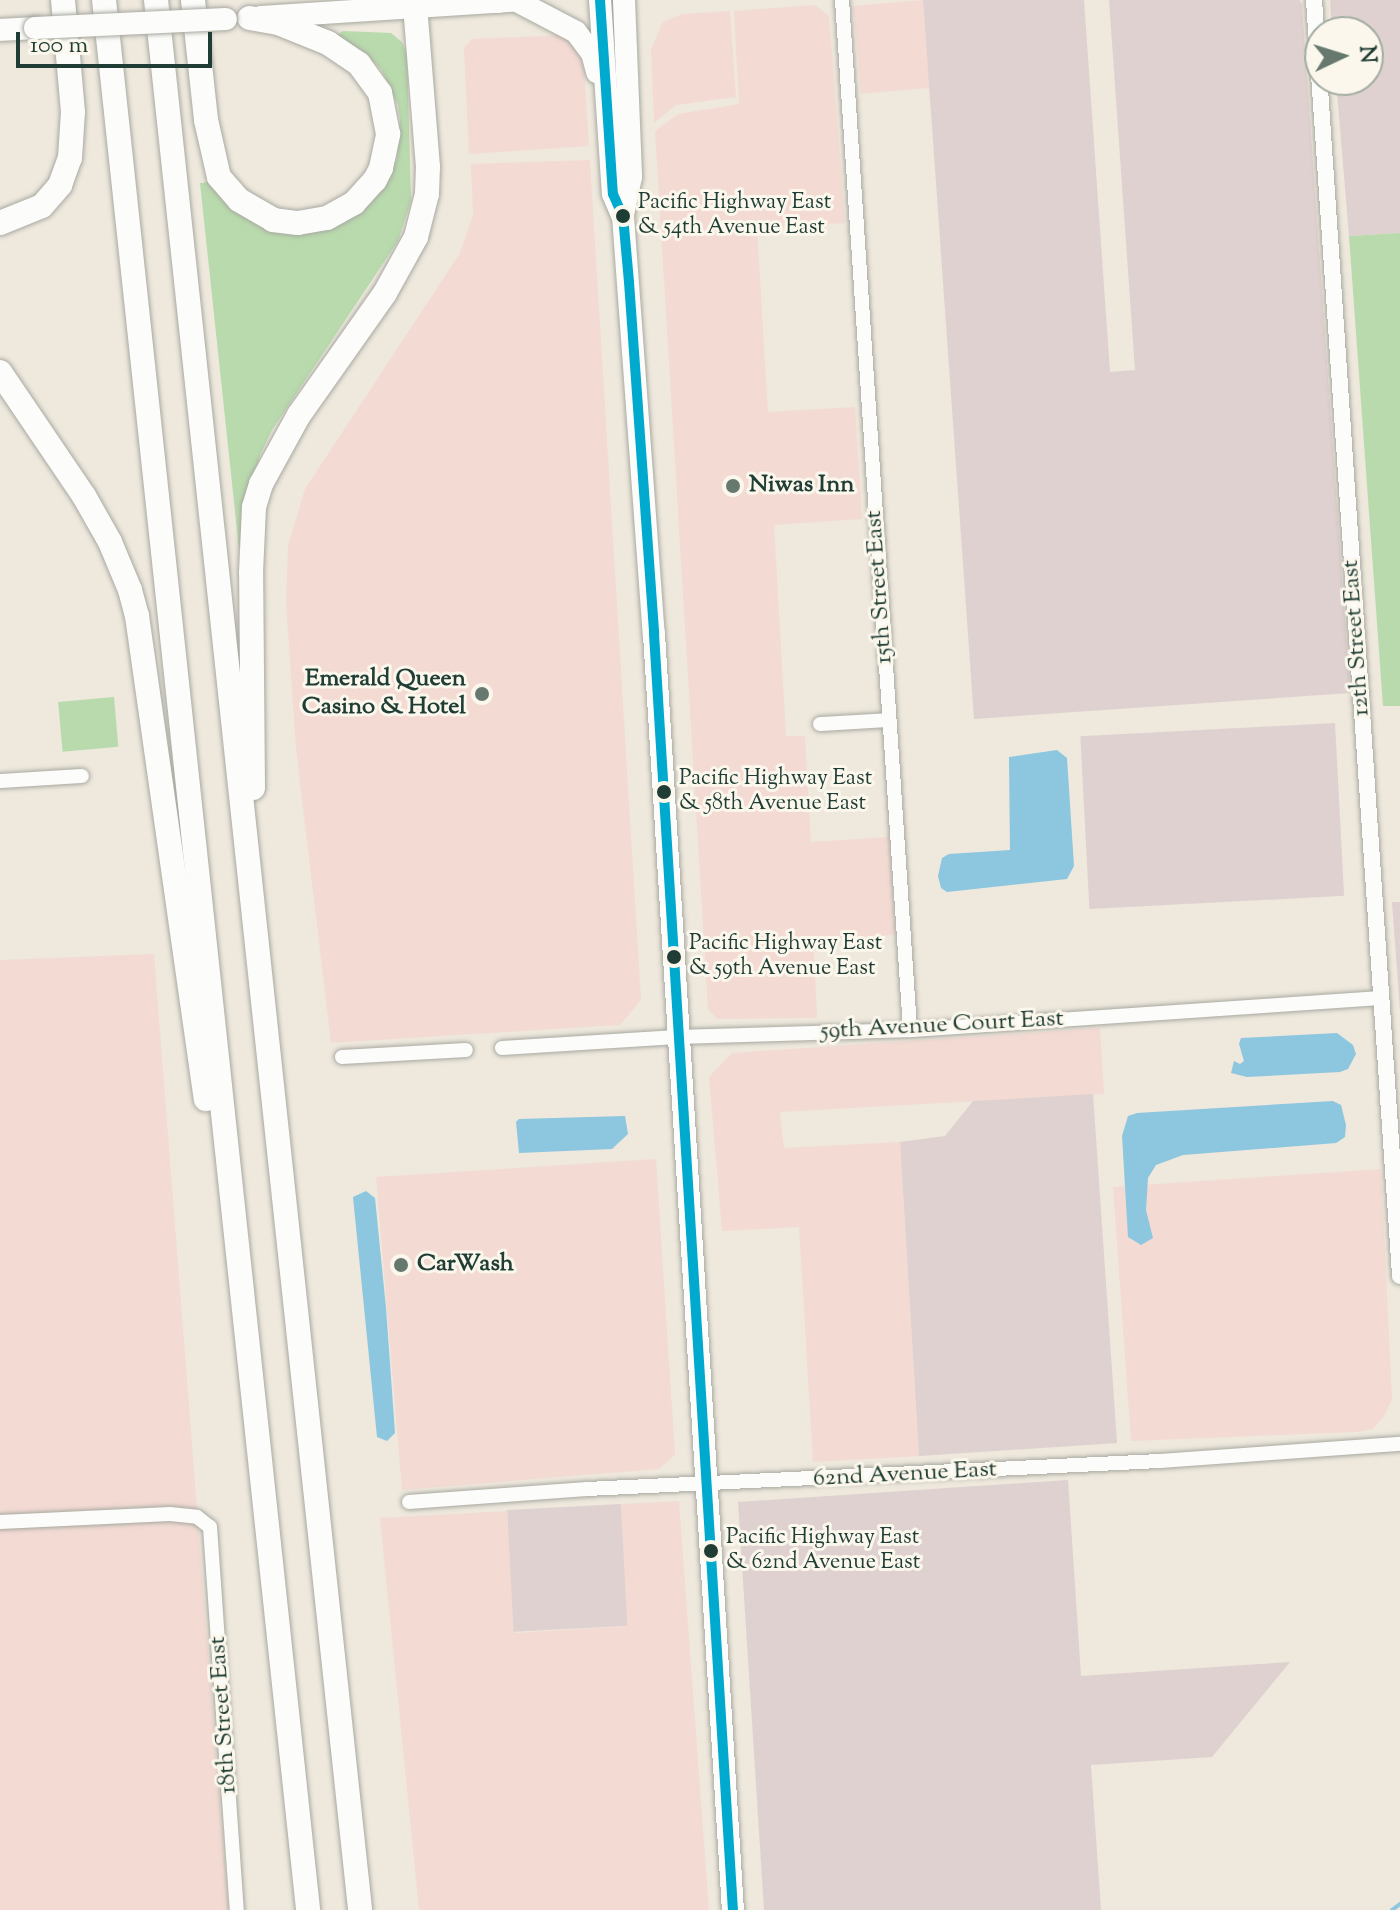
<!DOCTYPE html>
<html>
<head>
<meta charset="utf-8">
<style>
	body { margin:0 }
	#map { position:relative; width:1400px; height:1910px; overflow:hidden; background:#eee8dd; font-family:"Sorts Mill Goudy",serif }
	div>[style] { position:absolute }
	.built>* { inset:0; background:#f3dbd4; transform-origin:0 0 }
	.industrial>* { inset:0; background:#dfd1cf; transform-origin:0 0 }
	.green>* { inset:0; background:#b9daad; transform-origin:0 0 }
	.water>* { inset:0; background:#8dc6df }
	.stream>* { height:4px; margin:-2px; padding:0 2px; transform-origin:2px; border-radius:2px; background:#8dc6df }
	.roads { filter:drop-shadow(0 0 2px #a8a9a1) drop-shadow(0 0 2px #a8a9a1) }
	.minor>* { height:14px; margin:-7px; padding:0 7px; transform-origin:7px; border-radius:7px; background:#fcfcfa }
	.tertiary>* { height:16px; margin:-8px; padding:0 8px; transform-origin:8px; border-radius:8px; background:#fcfcfa }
	.primary>* { height:22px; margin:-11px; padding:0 11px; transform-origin:11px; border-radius:11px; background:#fcfcfa }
	.motorway>* { height:24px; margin:-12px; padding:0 12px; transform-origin:12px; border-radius:12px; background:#fcfcfa }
	.bridges { filter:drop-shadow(0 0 2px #a8a9a1) drop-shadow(0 0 2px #a8a9a1) }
	.primary-bridge>* { height:22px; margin:-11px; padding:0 11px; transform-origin:11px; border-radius:11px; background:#fcfcfa }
	.bus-1>* { height:10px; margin:-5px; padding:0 5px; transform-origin:5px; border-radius:5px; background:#00a9ce }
	.dots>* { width:22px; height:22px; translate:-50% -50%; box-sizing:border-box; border:4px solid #fbf7ec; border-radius:50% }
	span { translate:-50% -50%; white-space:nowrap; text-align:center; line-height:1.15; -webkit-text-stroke:6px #fbf7ec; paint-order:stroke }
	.bus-label { font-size:22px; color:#1f3d34 }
	.left { translate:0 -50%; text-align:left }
	.poi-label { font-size:24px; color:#1f3d34; font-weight:700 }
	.right { translate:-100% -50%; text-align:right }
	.street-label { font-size:24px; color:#1f3d34 }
	.north { position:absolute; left:1304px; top:16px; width:80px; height:80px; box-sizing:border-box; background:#fbf7ec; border:2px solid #a3ada2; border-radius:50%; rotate:86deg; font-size:22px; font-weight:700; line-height:32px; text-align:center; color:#1f3d34 }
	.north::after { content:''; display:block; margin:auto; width:28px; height:36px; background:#67796f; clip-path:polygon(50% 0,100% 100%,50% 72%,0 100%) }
	.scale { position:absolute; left:16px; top:32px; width:196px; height:36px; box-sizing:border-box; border:4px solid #1f3d34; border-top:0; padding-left:10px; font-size:24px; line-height:28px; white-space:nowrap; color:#1f3d34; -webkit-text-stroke:6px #fbf7ec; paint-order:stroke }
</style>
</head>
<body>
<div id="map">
	<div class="built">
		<div style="left:923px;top:0;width:88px;height:70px;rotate:85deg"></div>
		<div style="clip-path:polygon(815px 5px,829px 16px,845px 223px,757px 229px,768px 412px,855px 407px,862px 519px,774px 525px,786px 736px,805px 736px,811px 842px,889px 837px,895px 935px,826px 939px,814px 951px,817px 1018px,717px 1019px,708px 1009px,655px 131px,678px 114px,739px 104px,734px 11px)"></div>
		<div style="clip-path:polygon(730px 11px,736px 97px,676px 105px,654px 123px,651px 49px,663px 22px,682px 14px)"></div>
		<div style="clip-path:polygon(564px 35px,583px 55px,589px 146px,469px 154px,464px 48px,472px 39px)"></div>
		<div style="clip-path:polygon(590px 160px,641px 1000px,620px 1025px,331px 1043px,296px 749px,286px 603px,288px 546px,305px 489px,460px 253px,473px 215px,471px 164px)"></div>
		<div style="clip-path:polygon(154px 954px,228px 1910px,0 1910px,0 960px)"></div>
		<div style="clip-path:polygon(1100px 1028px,1104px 1094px,780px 1112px,784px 1148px,900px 1142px,919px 1456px,813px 1462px,799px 1227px,722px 1231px,709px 1077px,732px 1053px)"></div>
		<div style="clip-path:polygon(656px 1159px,675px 1455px,659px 1469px,402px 1490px,376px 1177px)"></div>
		<div style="clip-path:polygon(1381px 1169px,1392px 1400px,1384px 1416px,1373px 1429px,1356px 1432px,1131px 1441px,1113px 1187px)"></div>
		<div style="clip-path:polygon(679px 1501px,709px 1910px,419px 1910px,380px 1518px,507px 1511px,515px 1633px,627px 1626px,621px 1504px)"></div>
	</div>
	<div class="industrial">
		<div style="clip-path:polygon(923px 0,1084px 0,1110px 372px,1135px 370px,1109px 0,1299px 0,1302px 4px,1350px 693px,974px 719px)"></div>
		<div style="clip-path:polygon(1330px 0,1400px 0,1400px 233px,1349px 236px,1336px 80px,1368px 80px,1368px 32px,1332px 32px)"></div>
		<div style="left:1335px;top:723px;width:173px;height:255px;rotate:87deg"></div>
		<div style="clip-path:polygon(1392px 902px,1400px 902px,1400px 1011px)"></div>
		<div style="clip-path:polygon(1093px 1094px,1117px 1443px,919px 1456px,900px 1142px,945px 1136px,973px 1101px)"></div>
		<div style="clip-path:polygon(1068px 1480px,1081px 1676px,1290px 1662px,1212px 1757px,1091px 1765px,1101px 1910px,764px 1910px,738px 1502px)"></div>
		<div style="left:621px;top:1504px;width:122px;height:114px;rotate:87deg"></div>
	</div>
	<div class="green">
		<div style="clip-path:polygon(343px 31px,391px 33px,402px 42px,407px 54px,411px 201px,398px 241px,272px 430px,260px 455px,239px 549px,200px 183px,210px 182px,235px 211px,360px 213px,372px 202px,397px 159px,400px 120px,398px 105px,381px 69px,366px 54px,337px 35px)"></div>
		<div style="clip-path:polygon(1400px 233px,1400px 706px,1383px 706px,1349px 236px)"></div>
		<div style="left:114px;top:697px;width:50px;height:56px;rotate:85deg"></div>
	</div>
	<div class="water">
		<div style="clip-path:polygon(1057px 750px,1067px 758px,1074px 866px,1067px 879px,947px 892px,941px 888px,938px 876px,942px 858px,949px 854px,1010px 850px,1009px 757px)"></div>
		<div style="clip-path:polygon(1337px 1033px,1353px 1045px,1356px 1054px,1348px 1069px,1340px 1072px,1247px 1077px,1231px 1073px,1234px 1061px,1240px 1064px,1244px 1061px,1239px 1044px,1241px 1038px)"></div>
		<div style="clip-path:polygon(1333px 1101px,1341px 1105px,1346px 1125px,1345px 1137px,1336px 1143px,1183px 1155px,1156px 1165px,1148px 1178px,1146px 1210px,1153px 1238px,1141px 1245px,1128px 1237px,1122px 1136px,1128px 1116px,1137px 1113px)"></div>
		<div style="clip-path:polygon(625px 1116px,628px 1134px,612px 1149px,519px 1153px,516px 1122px,519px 1119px)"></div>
		<div style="clip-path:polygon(366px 1191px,375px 1198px,386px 1308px,395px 1433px,387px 1441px,377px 1437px,353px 1197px)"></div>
	</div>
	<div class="stream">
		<div style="left:1392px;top:1910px;width:10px;rotate:-37deg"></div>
	</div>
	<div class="roads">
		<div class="minor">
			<div style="left:842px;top:0;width:1032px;rotate:86.22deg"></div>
			<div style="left:820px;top:724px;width:69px;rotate:-3.3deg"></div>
			<div style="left:0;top:781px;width:82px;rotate:-3.5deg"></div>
			<div style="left:502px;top:1048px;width:175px;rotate:-3.6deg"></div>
			<div style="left:677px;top:1037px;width:235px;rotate:-1.7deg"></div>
			<div style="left:912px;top:1030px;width:470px;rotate:-3.9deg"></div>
			<div style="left:342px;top:1057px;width:124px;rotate:-3.2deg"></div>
			<div style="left:409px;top:1502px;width:178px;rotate:-4.2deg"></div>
			<div style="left:587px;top:1489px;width:574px;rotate:-2.8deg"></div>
			<div style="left:1160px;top:1461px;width:241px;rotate:-4.1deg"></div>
			<div style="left:0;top:1522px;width:170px;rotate:-2.7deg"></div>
			<div style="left:170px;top:1514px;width:27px;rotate:6deg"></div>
			<div style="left:197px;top:1517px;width:16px;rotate:38deg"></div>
			<div style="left:210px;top:1527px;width:384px;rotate:86deg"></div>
		</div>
		<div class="tertiary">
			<div style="left:1314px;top:0;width:1279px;rotate:86.14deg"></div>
		</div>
		<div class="primary">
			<div style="left:515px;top:0;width:69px;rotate:27.7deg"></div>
			<div style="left:576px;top:32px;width:26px;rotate:53deg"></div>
			<div style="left:592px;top:53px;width:20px;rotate:75deg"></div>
			<div style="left:600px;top:0;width:194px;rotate:86.2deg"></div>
			<div style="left:613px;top:194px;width:23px;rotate:67deg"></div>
			<div style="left:624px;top:0;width:177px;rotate:87.7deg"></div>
			<div style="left:631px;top:177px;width:40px;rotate:102deg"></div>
			<div style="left:623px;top:216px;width:419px;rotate:85.8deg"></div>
			<div style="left:654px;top:634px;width:1278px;rotate:86.46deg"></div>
			<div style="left:261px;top:17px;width:263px;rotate:-3.7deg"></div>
			<div style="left:0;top:30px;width:35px;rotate:-3deg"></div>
		</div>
		<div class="motorway">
			<div style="left:104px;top:0;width:1921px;rotate:83.9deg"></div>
			<div style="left:156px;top:0;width:1921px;rotate:83.9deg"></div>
			<div style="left:193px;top:0;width:121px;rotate:83.8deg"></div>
			<div style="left:206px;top:120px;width:58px;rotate:77.2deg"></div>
			<div style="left:219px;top:177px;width:30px;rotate:49deg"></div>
			<div style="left:239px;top:200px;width:39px;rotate:30deg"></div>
			<div style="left:273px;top:220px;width:25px;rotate:7deg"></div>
			<div style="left:298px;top:223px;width:29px;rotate:-10deg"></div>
			<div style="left:327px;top:218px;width:31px;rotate:-29deg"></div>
			<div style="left:354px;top:203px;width:31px;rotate:-48deg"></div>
			<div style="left:375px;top:180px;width:13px;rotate:-63deg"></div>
			<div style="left:381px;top:168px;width:35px;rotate:-78deg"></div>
			<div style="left:388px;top:134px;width:42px;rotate:-101deg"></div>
			<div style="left:380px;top:93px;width:36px;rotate:-126deg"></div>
			<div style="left:359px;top:64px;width:37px;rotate:-146deg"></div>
			<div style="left:328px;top:43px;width:54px;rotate:-158.2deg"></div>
			<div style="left:278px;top:23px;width:29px;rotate:-170deg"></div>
			<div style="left:489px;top:0;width:10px;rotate:6deg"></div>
			<div style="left:0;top:223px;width:45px;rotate:-22deg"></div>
			<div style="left:42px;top:206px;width:28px;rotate:-49deg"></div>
			<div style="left:60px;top:185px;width:29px;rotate:-70deg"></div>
			<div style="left:70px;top:158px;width:46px;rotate:-86.3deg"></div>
			<div style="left:73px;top:112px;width:112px;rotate:-95.1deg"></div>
			<div style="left:0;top:372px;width:150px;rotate:55.9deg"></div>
			<div style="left:84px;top:496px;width:53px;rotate:60.5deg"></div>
			<div style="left:110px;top:542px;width:52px;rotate:67.4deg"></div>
			<div style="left:130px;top:590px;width:27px;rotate:75deg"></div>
			<div style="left:137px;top:616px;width:488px;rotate:81.9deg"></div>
			<div style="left:253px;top:788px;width:215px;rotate:-90.5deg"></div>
			<div style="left:251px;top:573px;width:66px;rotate:-87.4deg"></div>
			<div style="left:254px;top:507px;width:24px;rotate:-73deg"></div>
			<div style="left:261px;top:484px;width:79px;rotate:-61.2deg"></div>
			<div style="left:299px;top:415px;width:149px;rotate:-54.8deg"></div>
			<div style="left:385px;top:293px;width:64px;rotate:-61deg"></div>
			<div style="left:416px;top:237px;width:44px;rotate:-75.7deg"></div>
			<div style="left:427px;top:194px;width:27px;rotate:-88deg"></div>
			<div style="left:428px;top:167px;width:161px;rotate:-94.6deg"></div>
		</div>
	</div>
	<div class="bridges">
		<div class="primary-bridge">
			<div style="left:35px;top:28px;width:191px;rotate:-2.7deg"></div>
		</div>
	</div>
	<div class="bus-1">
		<div style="left:600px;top:0;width:194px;rotate:86.2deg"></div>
		<div style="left:613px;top:194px;width:24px;rotate:66deg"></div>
		<div style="left:623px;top:216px;width:66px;rotate:84.8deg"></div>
		<div style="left:629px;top:282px;width:353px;rotate:85.9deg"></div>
		<div style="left:654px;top:634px;width:1278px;rotate:86.46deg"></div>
	</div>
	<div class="dots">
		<div style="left:623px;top:216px;background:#1f3d34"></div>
		<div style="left:733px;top:486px;background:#67796f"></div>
		<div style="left:482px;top:694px;background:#67796f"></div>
		<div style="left:664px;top:792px;background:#1f3d34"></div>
		<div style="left:674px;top:957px;background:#1f3d34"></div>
		<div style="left:401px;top:1265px;background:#67796f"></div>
		<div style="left:711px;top:1551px;background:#1f3d34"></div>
	</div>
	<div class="bus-label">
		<span class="left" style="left:638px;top:216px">Pacific Highway East<br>&amp; 54th Avenue East</span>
		<span class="left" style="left:679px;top:792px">Pacific Highway East<br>&amp; 58th Avenue East</span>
		<span class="left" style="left:689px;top:957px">Pacific Highway East<br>&amp; 59th Avenue East</span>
		<span class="left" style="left:726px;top:1551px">Pacific Highway East<br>&amp; 62nd Avenue East</span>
	</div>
	<div class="poi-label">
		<span class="left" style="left:749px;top:486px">Niwas Inn</span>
		<span class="right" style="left:466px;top:694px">Emerald Queen<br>Casino &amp; Hotel</span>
		<span class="left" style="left:417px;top:1265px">CarWash</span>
	</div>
	<div class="street-label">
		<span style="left:880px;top:587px;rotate:-94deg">15th Street East</span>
		<span style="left:1357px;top:638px;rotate:-94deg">12th Street East</span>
		<span style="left:942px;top:1026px;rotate:-3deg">59th Avenue Court East</span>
		<span style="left:905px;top:1475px;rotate:-3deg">62nd Avenue East</span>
		<span style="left:224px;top:1715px;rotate:-94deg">18th Street East</span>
	</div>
	<div class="north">N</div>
	<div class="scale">100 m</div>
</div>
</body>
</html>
